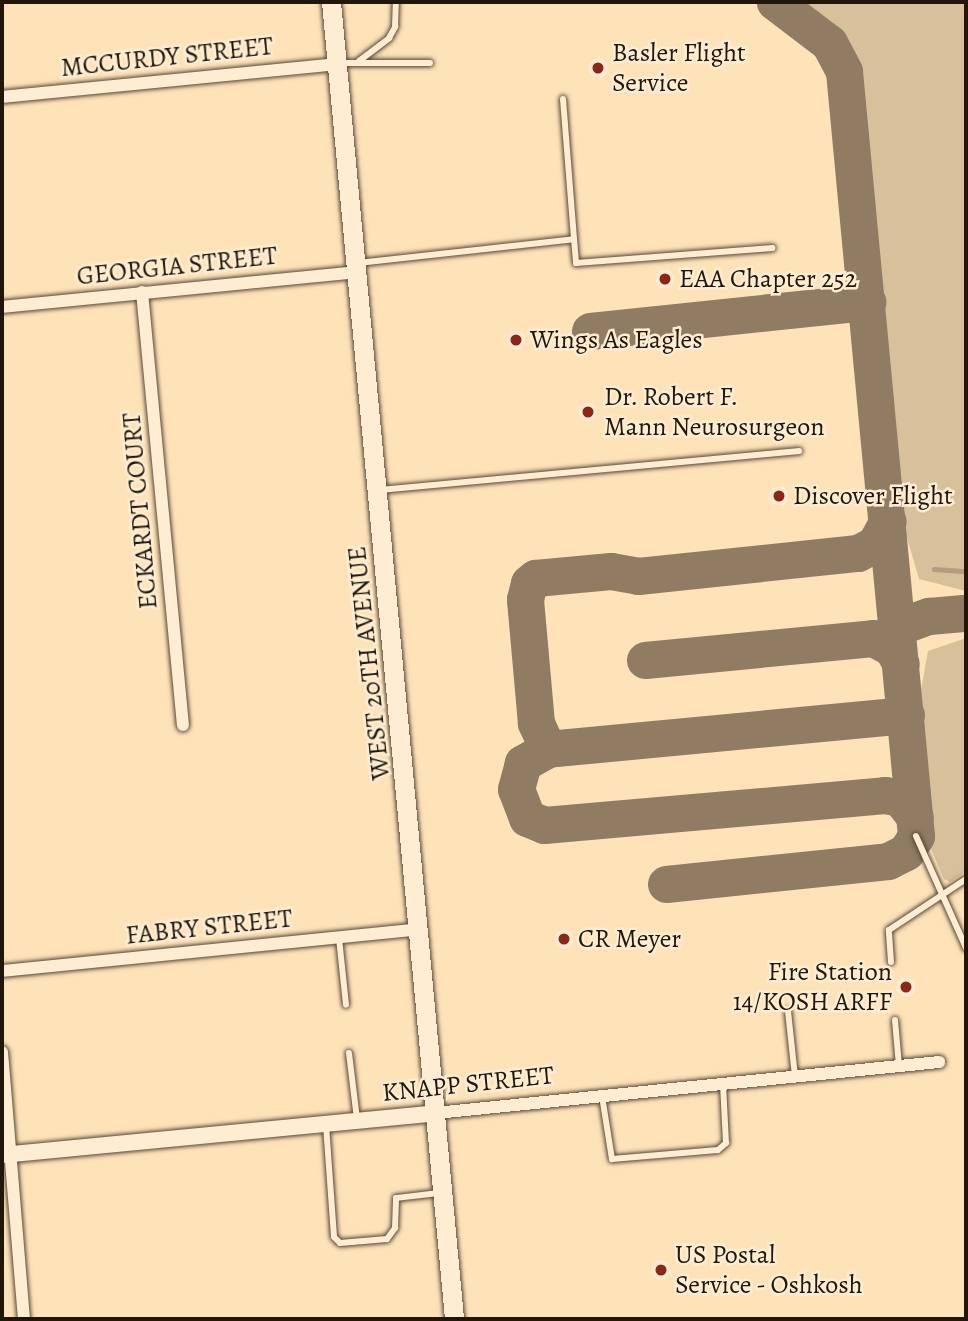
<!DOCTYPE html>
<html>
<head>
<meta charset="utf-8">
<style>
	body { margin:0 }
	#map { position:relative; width:968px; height:1321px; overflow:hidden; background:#fee3b9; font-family:Alegreya,serif }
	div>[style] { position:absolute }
	.green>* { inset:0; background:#d8c09b }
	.stream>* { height:4.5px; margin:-2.25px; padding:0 2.25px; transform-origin:2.25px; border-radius:2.25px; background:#b39d7e }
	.taxiway>* { height:37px; margin:-18.5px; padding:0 18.5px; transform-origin:18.5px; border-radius:18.5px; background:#8f7c62 }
	.roads { filter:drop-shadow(0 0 2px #584936) drop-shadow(0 0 2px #584936) }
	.service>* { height:6px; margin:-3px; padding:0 3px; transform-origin:3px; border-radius:3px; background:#feedd2 }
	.minor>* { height:12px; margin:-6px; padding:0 6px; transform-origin:6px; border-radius:6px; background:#feedd2 }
	.tertiary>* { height:16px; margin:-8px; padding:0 8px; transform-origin:8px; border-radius:8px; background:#feedd2 }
	.secondary>* { height:19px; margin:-9.5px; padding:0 9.5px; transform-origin:9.5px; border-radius:9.5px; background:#feedd2 }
	.dots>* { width:19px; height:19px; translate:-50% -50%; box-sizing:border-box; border:4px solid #feedd2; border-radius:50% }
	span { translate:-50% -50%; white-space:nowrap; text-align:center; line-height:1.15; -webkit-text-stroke:5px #feedd2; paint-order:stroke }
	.poi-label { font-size:26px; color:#20160a }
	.left { translate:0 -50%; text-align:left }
	.right { translate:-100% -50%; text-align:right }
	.street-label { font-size:26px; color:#20160a }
	.frame { position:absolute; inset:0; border:4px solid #20160a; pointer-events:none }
</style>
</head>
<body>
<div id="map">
	<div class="green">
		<div style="clip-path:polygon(792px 2px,966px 2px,966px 591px,919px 579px,905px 531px,893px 472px,854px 70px,843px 44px)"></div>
		<div style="clip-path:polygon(966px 638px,966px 871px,950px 882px,944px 879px,929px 844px,919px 702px,928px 651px)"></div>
	</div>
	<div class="stream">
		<div style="left:934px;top:569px;width:32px;rotate:4deg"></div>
	</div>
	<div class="taxiway">
		<div style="left:590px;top:331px;width:279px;rotate:-6deg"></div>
		<div style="left:898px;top:627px;width:33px;rotate:-20deg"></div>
		<div style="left:929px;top:616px;width:37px;rotate:-5deg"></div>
		<div style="left:645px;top:660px;width:229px;rotate:-5.5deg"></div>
		<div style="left:873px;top:638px;width:21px;rotate:28deg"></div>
		<div style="left:892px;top:648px;width:18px;rotate:61deg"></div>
		<div style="left:906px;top:715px;width:360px;rotate:174.6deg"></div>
		<div style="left:548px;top:749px;width:29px;rotate:151deg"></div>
		<div style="left:523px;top:763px;width:27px;rotate:105deg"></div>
		<div style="left:516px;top:789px;width:31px;rotate:69deg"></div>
		<div style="left:527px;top:818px;width:18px;rotate:22deg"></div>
		<div style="left:544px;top:825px;width:342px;rotate:-5deg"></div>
		<div style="left:885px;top:795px;width:15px;rotate:11deg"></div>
		<div style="left:900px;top:798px;width:24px;rotate:52deg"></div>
		<div style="left:548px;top:749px;width:29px;rotate:-115deg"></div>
		<div style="left:536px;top:723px;width:124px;rotate:-95.1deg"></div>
		<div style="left:525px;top:599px;width:16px;rotate:-76deg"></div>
		<div style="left:529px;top:583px;width:8px;rotate:-40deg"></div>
		<div style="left:535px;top:578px;width:76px;rotate:-5.3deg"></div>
		<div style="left:611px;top:571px;width:27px;rotate:10deg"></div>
		<div style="left:638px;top:576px;width:221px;rotate:-6deg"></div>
		<div style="left:858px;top:553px;width:19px;rotate:-28deg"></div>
		<div style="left:875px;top:544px;width:26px;rotate:-61deg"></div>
		<div style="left:666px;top:884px;width:223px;rotate:-5.9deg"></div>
		<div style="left:888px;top:861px;width:20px;rotate:-27deg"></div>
		<div style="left:906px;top:852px;width:19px;rotate:-58deg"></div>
		<div style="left:916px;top:836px;width:768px;rotate:-95.38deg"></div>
		<div style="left:844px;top:71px;width:32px;rotate:-118deg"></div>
		<div style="left:829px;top:43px;width:68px;rotate:-142.8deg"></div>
	</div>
	<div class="roads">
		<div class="service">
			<div style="left:359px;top:61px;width:38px;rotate:-37deg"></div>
			<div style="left:389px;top:38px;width:13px;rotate:-61deg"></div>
			<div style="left:395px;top:27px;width:25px;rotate:-88deg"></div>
			<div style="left:339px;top:63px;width:91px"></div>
			<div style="left:563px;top:99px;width:140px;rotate:85.5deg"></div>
			<div style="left:358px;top:263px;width:217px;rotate:-6.3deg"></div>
			<div style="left:574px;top:239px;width:24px;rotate:85deg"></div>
			<div style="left:576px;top:263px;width:197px;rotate:-4.4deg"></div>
			<div style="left:380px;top:490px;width:421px;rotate:-5.3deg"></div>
			<div style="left:916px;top:836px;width:123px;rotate:65.9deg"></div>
			<div style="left:339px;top:938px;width:67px;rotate:84deg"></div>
			<div style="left:891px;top:962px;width:32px;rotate:-94deg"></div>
			<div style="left:889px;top:930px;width:92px;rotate:-33.5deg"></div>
			<div style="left:788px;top:1011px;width:65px;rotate:83.9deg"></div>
			<div style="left:895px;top:1020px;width:46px;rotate:85deg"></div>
			<div style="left:349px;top:1053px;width:66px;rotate:83.1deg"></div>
			<div style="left:602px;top:1096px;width:64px;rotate:81deg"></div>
			<div style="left:612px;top:1159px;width:106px;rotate:-4.9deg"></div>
			<div style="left:718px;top:1150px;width:11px;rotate:-41deg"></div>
			<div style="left:726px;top:1143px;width:60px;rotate:-92.9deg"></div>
			<div style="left:326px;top:1125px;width:112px;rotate:85.9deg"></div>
			<div style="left:334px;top:1237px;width:8px;rotate:45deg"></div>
			<div style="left:340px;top:1243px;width:47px;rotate:-4.9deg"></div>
			<div style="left:387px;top:1239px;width:14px;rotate:-54deg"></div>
			<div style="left:395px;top:1228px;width:30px;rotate:-88deg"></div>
			<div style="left:396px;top:1198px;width:42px;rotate:-6.8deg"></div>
		</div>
		<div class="minor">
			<div style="left:2px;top:97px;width:337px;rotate:-5.6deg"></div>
			<div style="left:142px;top:292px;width:435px;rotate:84.6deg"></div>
			<div style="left:2px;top:307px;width:357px;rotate:-5.6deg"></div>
			<div style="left:2px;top:971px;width:421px;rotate:-5.7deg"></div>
			<div style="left:2px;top:1052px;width:268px;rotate:85.3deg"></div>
			<div style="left:436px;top:1113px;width:506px;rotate:-5.79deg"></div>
		</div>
		<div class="tertiary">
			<div style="left:2px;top:1155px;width:436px;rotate:-5.5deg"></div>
		</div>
		<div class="secondary">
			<div style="left:331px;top:2px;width:1323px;rotate:84.66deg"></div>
		</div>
	</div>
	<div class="dots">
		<div style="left:598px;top:68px;background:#8f2418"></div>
		<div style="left:665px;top:279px;background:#8f2418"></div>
		<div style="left:516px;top:340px;background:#8f2418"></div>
		<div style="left:588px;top:412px;background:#8f2418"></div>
		<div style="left:779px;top:496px;background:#8f2418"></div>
		<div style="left:564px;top:939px;background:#8f2418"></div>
		<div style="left:906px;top:987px;background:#8f2418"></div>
		<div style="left:661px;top:1270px;background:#8f2418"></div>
	</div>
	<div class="poi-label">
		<span class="left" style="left:612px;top:68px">Basler Flight<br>Service</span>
		<span class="left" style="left:679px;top:279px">EAA Chapter 252</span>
		<span class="left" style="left:530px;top:340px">Wings As Eagles</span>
		<span class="left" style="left:604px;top:412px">Dr. Robert F.<br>Mann Neurosurgeon</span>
		<span class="left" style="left:793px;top:496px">Discover Flight</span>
		<span class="left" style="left:578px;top:939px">CR Meyer</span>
		<span class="right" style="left:892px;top:987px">Fire Station<br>14/KOSH ARFF</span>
		<span class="left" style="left:675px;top:1270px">US Postal<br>Service - Oshkosh</span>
	</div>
	<div class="street-label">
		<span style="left:167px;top:57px;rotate:-6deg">MCCURDY STREET</span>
		<span style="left:177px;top:266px;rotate:-6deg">GEORGIA STREET</span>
		<span style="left:140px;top:511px;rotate:-95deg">ECKARDT COURT</span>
		<span style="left:369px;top:663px;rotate:-96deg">WEST 20TH AVENUE</span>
		<span style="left:209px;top:927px;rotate:-6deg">FABRY STREET</span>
		<span style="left:468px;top:1084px;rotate:-6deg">KNAPP STREET</span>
	</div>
	<div class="frame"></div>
</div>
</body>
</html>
